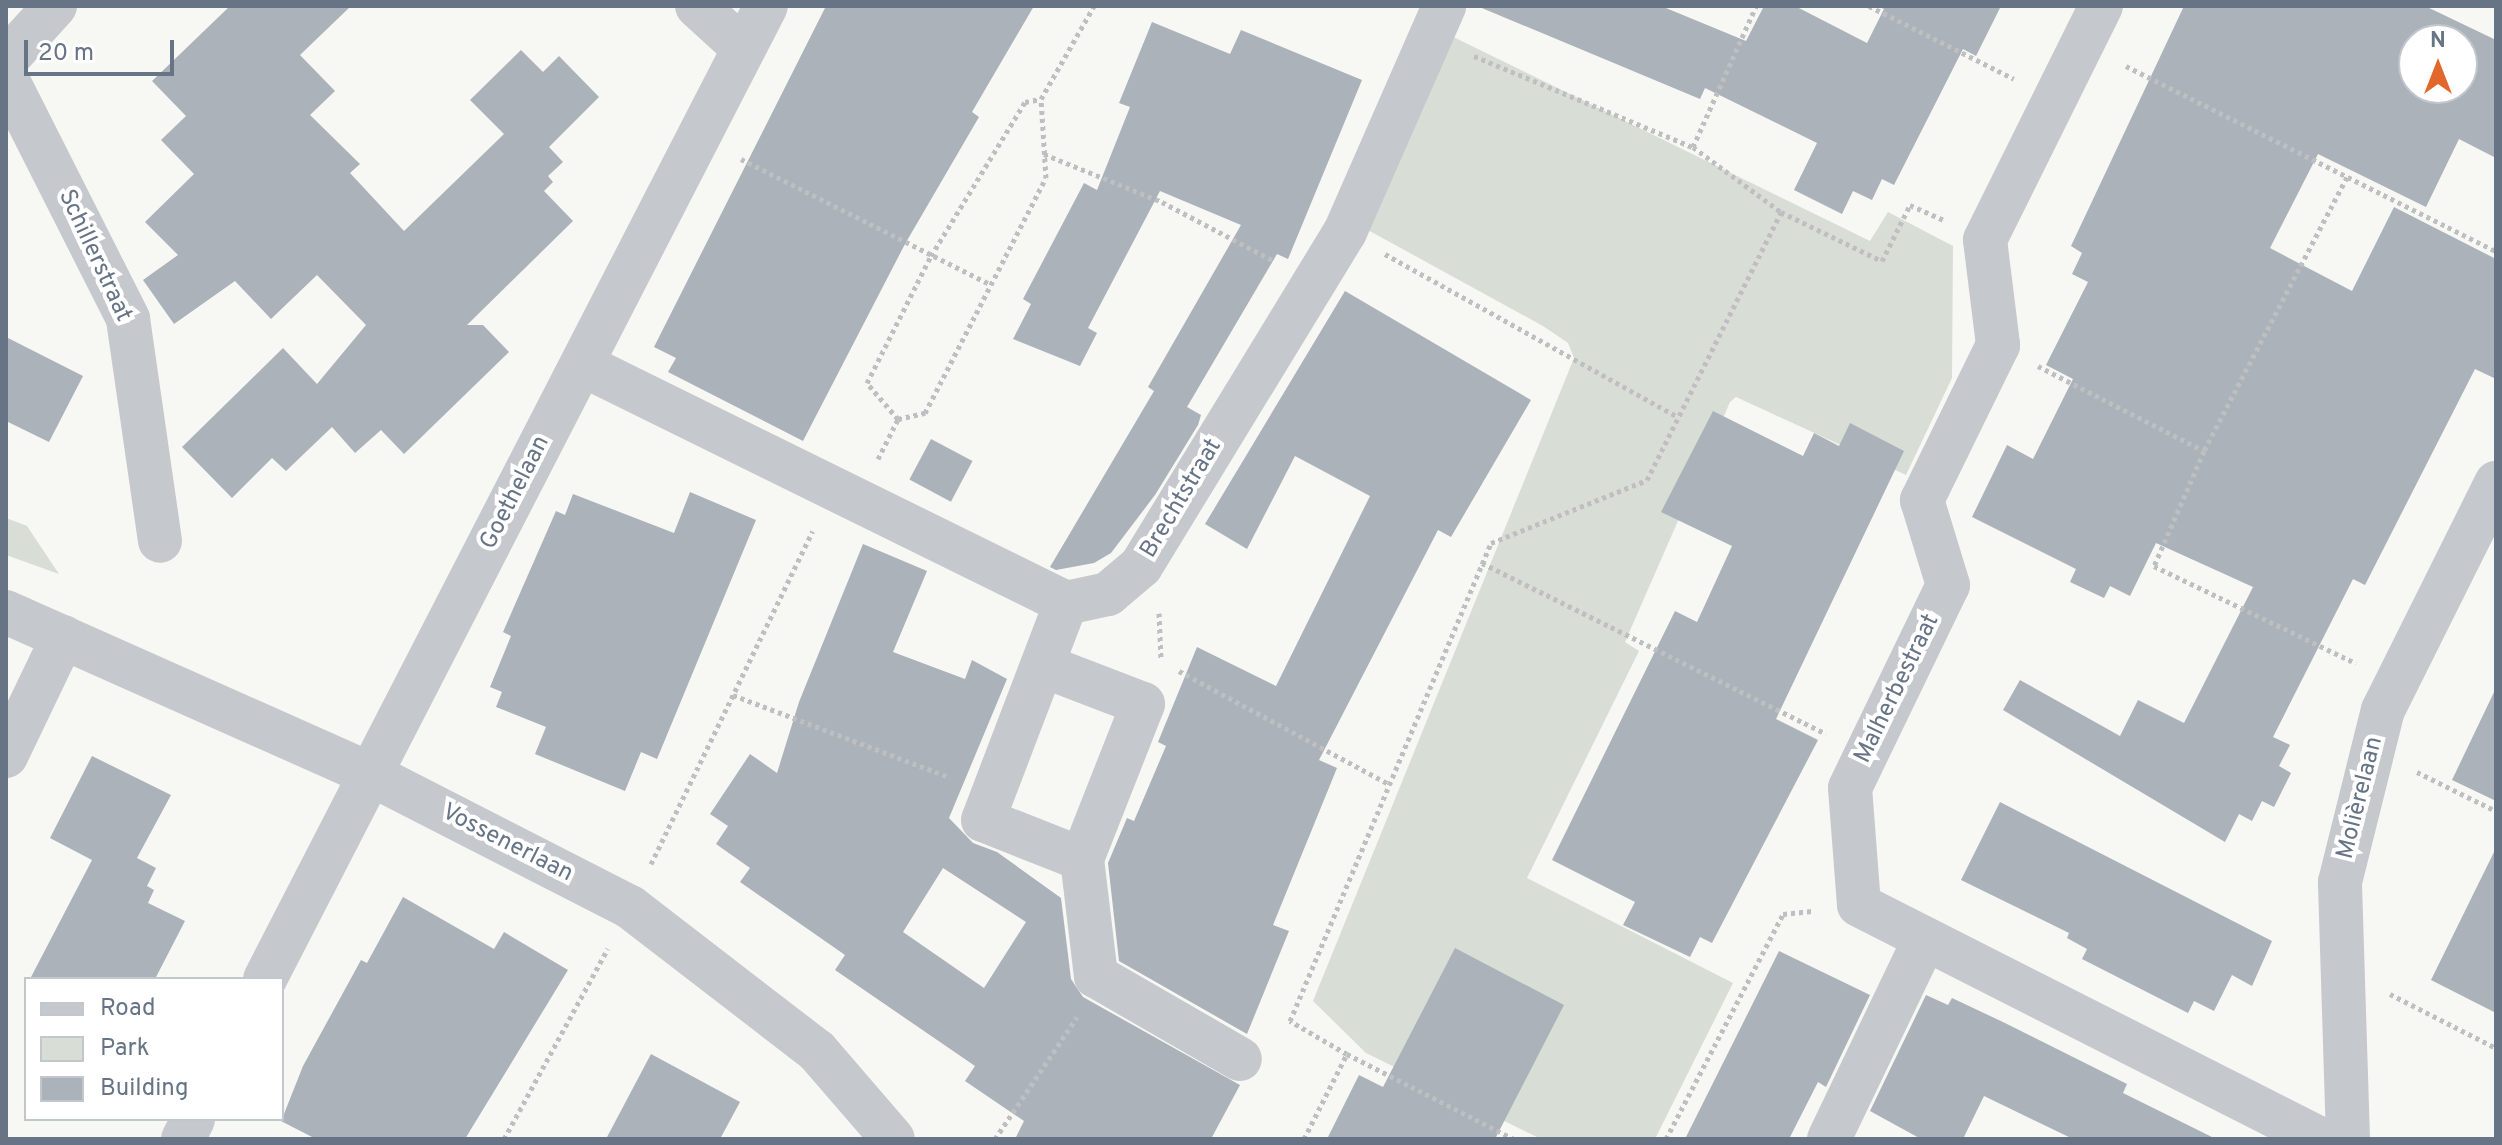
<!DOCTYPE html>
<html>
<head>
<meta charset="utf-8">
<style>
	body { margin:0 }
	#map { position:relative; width:2502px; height:1145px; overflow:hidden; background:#f7f7f4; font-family:Overpass,sans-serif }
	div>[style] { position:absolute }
	.green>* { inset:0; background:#d8ded5 }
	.building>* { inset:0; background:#abb2b9; transform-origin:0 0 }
	.path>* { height:5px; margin-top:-2.5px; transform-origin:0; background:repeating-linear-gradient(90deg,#bdbfc1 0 4px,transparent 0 8px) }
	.minor>* { height:44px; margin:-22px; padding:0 22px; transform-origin:22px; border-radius:22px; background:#c5c8cc }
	span { translate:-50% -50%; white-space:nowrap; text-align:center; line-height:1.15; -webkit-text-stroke:8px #fff; paint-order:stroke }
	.street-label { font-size:24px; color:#667485 }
	.frame { position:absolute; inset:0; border:8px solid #667485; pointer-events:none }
	.legend { position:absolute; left:24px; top:977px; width:260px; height:144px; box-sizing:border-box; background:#fff; border:2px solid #c2c7ce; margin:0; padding:10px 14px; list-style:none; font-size:24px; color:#667485 }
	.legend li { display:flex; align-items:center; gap:16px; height:40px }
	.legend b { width:40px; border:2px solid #c2c7ce }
	.north { position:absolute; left:2398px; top:24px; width:80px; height:80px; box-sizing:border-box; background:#fff; border:2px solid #c2c7ce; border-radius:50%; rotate:0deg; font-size:22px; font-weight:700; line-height:32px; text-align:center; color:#667485 }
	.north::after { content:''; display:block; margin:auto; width:28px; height:36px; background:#e1672a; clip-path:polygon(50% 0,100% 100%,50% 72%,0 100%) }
	.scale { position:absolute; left:24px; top:40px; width:150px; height:36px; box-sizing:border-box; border:4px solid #667485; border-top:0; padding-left:10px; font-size:24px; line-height:28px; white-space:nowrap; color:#667485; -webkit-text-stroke:6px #fff; paint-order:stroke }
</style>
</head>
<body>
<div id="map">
	<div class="green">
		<div style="clip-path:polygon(1435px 28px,1870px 241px,1888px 212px,1953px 246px,1952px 378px,1906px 475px,1736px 397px,1730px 402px,1625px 642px,1639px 651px,1527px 878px,1733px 983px,1655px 1139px,1541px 1139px,1366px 1053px,1313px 1001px,1574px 358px,1568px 343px,1543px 326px,1355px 223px)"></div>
		<div style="clip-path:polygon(6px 518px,27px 526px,59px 574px,6px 555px)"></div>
	</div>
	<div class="building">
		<div style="clip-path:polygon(230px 6px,351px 6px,300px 55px,335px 91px,310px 115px,360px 164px,350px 173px,404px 231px,504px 134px,470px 100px,521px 50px,543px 72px,559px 56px,599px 97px,549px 147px,563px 162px,548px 176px,553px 182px,544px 191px,573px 221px,467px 325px,483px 325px,509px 352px,404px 454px,381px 430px,355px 453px,332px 427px,286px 471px,272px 458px,232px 498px,182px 447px,283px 348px,317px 384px,366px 325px,317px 275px,271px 319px,235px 281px,174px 324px,143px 280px,178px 255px,145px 222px,194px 174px,161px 140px,186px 116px,152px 81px)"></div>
		<div style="clip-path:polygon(826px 6px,1034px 6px,972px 112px,979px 117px,905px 244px,803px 441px,668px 372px,676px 358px,654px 347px)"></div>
		<div style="clip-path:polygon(1477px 6px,1661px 6px,1746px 41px,1764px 6px,1795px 6px,1867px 43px,1884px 9px,1877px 6px,2001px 6px,1976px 56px,1963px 49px,1894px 185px,1882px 179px,1872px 200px,1853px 191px,1842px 214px,1794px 190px,1817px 143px,1705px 88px,1700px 99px)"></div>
		<div style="clip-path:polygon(evenodd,2184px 6px,2425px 6px,2496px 40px,2496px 158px,2459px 139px,2426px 207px,2318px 154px,2270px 248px,2352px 291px,2394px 207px,2496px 259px,2496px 379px,2475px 369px,2365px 585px,2353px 579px,2273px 737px,2290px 745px,2279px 766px,2291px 773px,2274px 807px,2262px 801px,2252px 821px,2239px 814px,2225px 842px,2003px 710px,2020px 680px,2120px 736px,2138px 700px,2184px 723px,2253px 587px,2156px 543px,2130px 596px,2110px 586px,2104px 598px,2070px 582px,2076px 569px,1972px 517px,2007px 445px,2033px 459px,2073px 379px,2046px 365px,2088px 282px,2072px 274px,2082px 253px,2071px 246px,2184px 6px,2414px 40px,2462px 40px,2462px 88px,2414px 88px,2414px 40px)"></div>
		<div style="clip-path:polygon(1152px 22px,1230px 54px,1241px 30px,1362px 80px,1288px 259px,1277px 254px,1187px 407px,1201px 415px,1198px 425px,1155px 495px,1111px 553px,1094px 563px,1056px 570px,1050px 567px,1154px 391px,1148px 387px,1241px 225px,1160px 191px,1088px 328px,1097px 333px,1080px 366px,1013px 339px,1031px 304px,1023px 299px,1084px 183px,1097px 190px,1130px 107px,1119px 103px)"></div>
		<div style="clip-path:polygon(1345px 291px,1531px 400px,1451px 537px,1438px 530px,1319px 760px,1337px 768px,1273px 925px,1289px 931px,1247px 1034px,1119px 961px,1108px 863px,1127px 818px,1134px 821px,1166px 746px,1158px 742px,1197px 647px,1276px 686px,1370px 496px,1295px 456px,1247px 549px,1205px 524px)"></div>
		<div style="clip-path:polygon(6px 337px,83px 376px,49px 442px,6px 421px)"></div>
		<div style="clip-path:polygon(1713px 411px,1803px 456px,1814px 433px,1839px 446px,1850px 423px,1904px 451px,1776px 719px,1818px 740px,1712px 943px,1700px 937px,1690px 957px,1623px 925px,1635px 902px,1552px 860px,1675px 611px,1697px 622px,1732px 546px,1661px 512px)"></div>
		<div style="left:931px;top:439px;width:47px;height:46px;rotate:28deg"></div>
		<div style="clip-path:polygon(690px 492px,756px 520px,657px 759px,641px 752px,625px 791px,535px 754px,546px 727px,496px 707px,502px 692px,490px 687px,511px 636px,503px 632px,556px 511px,565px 515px,573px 494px,674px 533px)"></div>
		<div style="clip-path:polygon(evenodd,863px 544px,927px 571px,893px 652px,965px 679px,972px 660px,1007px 679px,949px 818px,973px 843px,997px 852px,1061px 898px,1071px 979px,1083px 997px,1240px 1085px,1211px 1139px,1015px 1139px,1024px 1121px,965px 1081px,975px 1066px,835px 970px,845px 955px,740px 882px,750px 868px,716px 844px,728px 826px,710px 814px,750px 754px,777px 773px,799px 702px,863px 544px,943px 868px,1026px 922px,984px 988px,903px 932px,943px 868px)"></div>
		<div style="clip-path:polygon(2496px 688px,2496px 801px,2452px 780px)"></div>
		<div style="clip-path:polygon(92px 756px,171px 795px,137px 858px,156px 868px,147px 886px,154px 890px,148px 903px,185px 921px,155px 979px,30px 979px,92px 860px,50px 838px)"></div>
		<div style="clip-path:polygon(2000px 802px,2272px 941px,2252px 986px,2232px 975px,2214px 1011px,2194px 1001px,2188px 1013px,2082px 959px,2087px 949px,2067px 938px,2069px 933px,1961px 880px)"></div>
		<div style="clip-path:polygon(2496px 848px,2496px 1013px,2431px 980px)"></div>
		<div style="clip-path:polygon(403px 897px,494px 949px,504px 932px,568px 970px,465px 1139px,316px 1139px,277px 1119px,282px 1119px,303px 1066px,361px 960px,367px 963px)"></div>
		<div style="clip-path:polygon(1455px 948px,1564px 1005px,1495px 1139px,1327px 1139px,1359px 1075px,1383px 1087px)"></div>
		<div style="clip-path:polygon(1779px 951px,1870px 995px,1826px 1087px,1818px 1082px,1789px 1139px,1685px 1139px)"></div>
		<div style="clip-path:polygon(1926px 995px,1948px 1005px,1952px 998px,2005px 1023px,2127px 1084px,2123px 1093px,2216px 1139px,2073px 1139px,1984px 1096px,1963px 1139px,1921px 1139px,1870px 1111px)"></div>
		<div style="clip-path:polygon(651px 1054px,740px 1102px,720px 1139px,606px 1139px)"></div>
	</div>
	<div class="path">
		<div style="left:1869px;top:6px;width:162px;rotate:26.7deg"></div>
		<div style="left:1474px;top:56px;width:237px;rotate:22.6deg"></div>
		<div style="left:1693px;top:147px;width:109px;rotate:36.5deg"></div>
		<div style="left:2126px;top:66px;width:414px;rotate:26.6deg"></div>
		<div style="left:1693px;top:147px;width:154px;rotate:-65.9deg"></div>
		<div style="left:1044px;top:154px;width:127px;rotate:22.1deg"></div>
		<div style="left:1162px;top:202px;width:127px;rotate:27.8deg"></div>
		<div style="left:741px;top:159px;width:280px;rotate:26.7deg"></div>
		<div style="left:2347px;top:177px;width:309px;rotate:117.6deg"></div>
		<div style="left:2204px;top:451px;width:125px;rotate:113.5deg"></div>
		<div style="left:2154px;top:566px;width:224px;rotate:25.7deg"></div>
		<div style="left:1385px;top:254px;width:335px;rotate:29.1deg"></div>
		<div style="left:2038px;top:366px;width:186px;rotate:27.1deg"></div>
		<div style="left:898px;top:419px;width:48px;rotate:-130.7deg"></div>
		<div style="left:867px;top:383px;width:142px;rotate:-63.3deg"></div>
		<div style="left:931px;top:256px;width:180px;rotate:-58.6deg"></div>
		<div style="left:1025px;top:102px;width:16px;rotate:-11deg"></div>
		<div style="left:878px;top:459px;width:45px;rotate:-63.4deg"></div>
		<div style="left:898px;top:419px;width:28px;rotate:-13deg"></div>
		<div style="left:925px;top:413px;width:264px;rotate:-62.8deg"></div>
		<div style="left:1046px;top:178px;width:79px;rotate:-93.6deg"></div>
		<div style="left:1041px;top:99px;width:107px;rotate:-60.3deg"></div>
		<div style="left:1482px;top:563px;width:384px;rotate:26.4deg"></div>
		<div style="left:1159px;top:613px;width:45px;rotate:87.5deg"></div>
		<div style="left:1179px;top:671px;width:238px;rotate:28.3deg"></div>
		<div style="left:733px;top:695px;width:231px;rotate:20.8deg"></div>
		<div style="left:2417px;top:772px;width:88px;rotate:26.3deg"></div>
		<div style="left:651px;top:864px;width:370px;rotate:-64.1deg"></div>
		<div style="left:2390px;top:994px;width:119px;rotate:27deg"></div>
		<div style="left:1347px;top:1054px;width:187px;rotate:27deg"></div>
		<div style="left:504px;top:1139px;width:217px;rotate:-61.4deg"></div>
		<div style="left:995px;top:1139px;width:147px;rotate:-56.1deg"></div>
		<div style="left:1304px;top:1139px;width:95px;rotate:-63.2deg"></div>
		<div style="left:1347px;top:1054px;width:66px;rotate:-149.9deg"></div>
		<div style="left:1290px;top:1021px;width:519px;rotate:-67.19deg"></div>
		<div style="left:1491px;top:543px;width:168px;rotate:-22deg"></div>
		<div style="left:1647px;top:480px;width:300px;rotate:-63.4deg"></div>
		<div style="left:1781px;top:212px;width:112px;rotate:25.9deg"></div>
		<div style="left:1882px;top:261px;width:63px;rotate:-63.4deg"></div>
		<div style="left:1910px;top:205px;width:36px;rotate:24deg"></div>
		<div style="left:1666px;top:1139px;width:254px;rotate:-62.5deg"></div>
		<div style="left:1783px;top:914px;width:29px;rotate:-6deg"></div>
	</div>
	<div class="minor">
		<div style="left:697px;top:6px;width:62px;rotate:42.4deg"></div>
		<div style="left:2101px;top:6px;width:261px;rotate:116.4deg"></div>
		<div style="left:1985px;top:240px;width:106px;rotate:82.9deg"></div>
		<div style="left:1998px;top:345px;width:173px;rotate:116.1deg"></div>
		<div style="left:1922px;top:500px;width:89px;rotate:73deg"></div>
		<div style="left:1948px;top:585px;width:225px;rotate:115.8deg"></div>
		<div style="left:1850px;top:788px;width:117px;rotate:85.6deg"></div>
		<div style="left:1859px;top:905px;width:517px;rotate:26.91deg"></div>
		<div style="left:6px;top:60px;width:73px;rotate:-47.8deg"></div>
		<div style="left:6px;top:77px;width:271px;rotate:63.2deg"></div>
		<div style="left:128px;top:319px;width:224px;rotate:81.8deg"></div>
		<div style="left:583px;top:365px;width:538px;rotate:26.23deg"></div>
		<div style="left:1066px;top:603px;width:43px;rotate:-12.1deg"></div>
		<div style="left:1108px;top:594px;width:43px;rotate:-40.3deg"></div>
		<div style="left:1141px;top:566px;width:391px;rotate:-58.6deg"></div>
		<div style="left:1345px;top:232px;width:247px;rotate:-66.3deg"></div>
		<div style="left:6px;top:612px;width:398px;rotate:24deg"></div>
		<div style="left:370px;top:774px;width:292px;rotate:27.1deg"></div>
		<div style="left:630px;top:907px;width:236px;rotate:37.6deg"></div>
		<div style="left:817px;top:1051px;width:116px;rotate:49.2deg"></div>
		<div style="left:1044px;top:666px;width:106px;rotate:21deg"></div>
		<div style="left:1143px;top:704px;width:167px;rotate:111.5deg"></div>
		<div style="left:1082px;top:859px;width:106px;rotate:-158.5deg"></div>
		<div style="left:983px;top:820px;width:232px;rotate:-69.1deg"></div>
		<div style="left:6px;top:756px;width:132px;rotate:-64.4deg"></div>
		<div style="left:1082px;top:859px;width:118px;rotate:83.2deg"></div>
		<div style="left:1096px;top:976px;width:166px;rotate:30deg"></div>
		<div style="left:265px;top:979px;width:1094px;rotate:-62.76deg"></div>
		<div style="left:183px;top:1139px;width:22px;rotate:-63deg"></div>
		<div style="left:1829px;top:1139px;width:222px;rotate:-64.4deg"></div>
		<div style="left:2348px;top:1139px;width:257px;rotate:-91.8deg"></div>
		<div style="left:2340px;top:882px;width:177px;rotate:-76deg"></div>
		<div style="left:2383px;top:710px;width:254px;rotate:-63.5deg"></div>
	</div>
	<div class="street-label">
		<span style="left:94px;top:256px;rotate:65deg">Schillerstraat</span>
		<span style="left:516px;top:493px;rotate:-63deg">Goethelaan</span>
		<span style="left:1182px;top:499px;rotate:-59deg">Brechtstraat</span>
		<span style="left:1898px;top:689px;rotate:-64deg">Malherbestraat</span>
		<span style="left:2361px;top:798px;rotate:-76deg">Molièrelaan</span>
		<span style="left:507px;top:844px;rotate:27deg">Vossenerlaan</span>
	</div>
	<div class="frame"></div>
	<ul class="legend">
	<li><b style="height:10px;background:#c5c8cc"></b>Road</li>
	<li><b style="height:22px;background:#d8ded5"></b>Park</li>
	<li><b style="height:22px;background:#abb2b9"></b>Building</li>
	</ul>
	<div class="north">N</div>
	<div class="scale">20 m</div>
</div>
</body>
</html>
